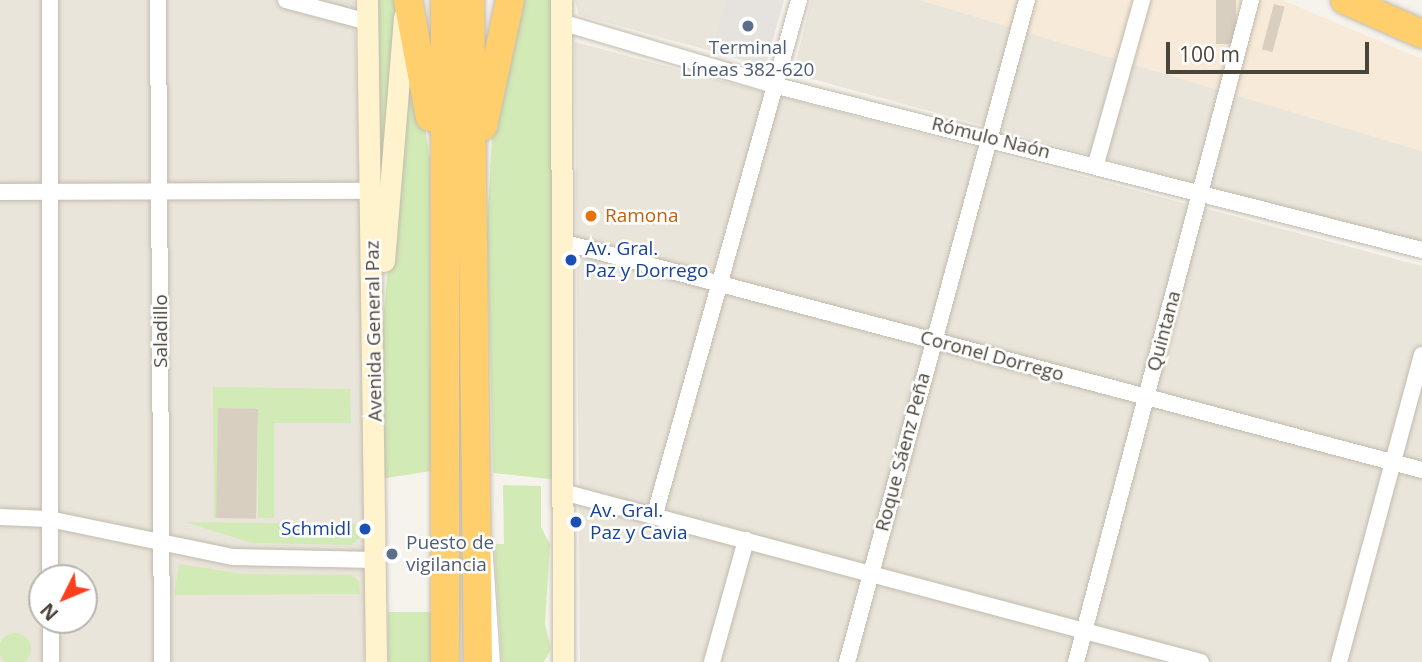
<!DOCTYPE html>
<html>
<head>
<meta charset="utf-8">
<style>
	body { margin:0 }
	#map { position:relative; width:1422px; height:662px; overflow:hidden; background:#f6f3ec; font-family:"Open Sans",sans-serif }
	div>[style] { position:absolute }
	.residential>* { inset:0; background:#eae5da }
	.commercial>* { inset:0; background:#f7ead8 }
	.industrial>* { inset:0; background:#e6e2dd }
	.green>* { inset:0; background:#d2eab5; transform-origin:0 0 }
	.round { border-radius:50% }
	.building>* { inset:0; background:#d8cfc1; transform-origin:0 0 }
	.roads { filter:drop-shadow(0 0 2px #c2bbae) drop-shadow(0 0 2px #c2bbae) }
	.lane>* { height:8px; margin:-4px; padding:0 4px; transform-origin:4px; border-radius:4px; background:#fff }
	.street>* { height:16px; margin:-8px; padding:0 8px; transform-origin:8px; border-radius:8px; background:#fff }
	.secondary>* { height:21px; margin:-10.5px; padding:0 10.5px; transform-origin:10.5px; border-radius:10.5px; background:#fff3cd }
	.highway>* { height:28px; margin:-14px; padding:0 14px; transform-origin:14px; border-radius:14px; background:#ffcf6e }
	.dots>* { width:19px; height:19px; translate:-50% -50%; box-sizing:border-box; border:4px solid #fff; border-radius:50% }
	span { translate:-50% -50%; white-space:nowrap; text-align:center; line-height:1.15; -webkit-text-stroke:5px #fff; paint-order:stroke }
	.service-label { font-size:19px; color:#4e5e75 }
	.left { translate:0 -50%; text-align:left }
	.street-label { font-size:19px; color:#4b4439 }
	.food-label { font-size:19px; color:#c56008 }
	.transit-label { font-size:19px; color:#164399 }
	.right { translate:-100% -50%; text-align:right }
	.north { position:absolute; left:28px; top:564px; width:70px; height:70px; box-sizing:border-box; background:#fff; border:2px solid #b7b4b0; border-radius:50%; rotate:227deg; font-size:19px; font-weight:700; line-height:28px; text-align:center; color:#4b4439 }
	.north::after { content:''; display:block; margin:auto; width:24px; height:32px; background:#fc3f1d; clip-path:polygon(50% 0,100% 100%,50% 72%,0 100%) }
	.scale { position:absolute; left:1166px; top:42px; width:203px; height:32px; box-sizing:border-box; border:4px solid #4b4439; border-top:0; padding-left:9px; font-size:21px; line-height:24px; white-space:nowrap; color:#4b4439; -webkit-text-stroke:5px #fff; paint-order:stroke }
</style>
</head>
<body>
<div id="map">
	<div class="residential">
		<div style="clip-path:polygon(evenodd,0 0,354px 0,369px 517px,364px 662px,0 662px,0 0,42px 578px,84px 578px,84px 620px,42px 620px,42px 578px)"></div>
		<div style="clip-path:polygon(575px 0,725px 0,711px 51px,579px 15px)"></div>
		<div style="clip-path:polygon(811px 0,920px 0,1422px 151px,1422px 245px,801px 76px,794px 70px)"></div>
		<div style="clip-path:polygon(575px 42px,1422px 266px,1422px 662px,580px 662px)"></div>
	</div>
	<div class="commercial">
		<div style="clip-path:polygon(920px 0,1282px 0,1422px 59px,1422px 151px)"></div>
	</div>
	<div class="industrial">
		<div style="clip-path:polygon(725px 0,784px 0,767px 61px,760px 65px,711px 51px)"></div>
	</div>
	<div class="green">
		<div style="clip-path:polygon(377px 0,397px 0,380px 205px)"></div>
		<div style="clip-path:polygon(521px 0,552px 0,558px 480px,493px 473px,487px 231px,492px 137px,499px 70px)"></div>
		<div style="clip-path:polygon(409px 29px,430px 160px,431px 471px,380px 479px,380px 356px)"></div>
		<div style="clip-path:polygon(213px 387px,350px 389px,351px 423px,274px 423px,274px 518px,258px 518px,258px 409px,218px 408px,221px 518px,214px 518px)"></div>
		<div style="clip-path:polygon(503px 485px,541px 486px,541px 527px,550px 544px,545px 624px,551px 649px,544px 662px,502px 662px,494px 544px,504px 544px)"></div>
		<div style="clip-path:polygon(185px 522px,360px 524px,360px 537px,352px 545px,252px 543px)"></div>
		<div style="clip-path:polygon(179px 564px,244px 574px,352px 575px,359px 581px,360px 594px,174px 595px)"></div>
		<div style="left:432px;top:612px;width:50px;height:44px;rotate:90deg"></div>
		<div class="round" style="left:-1px;top:633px;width:32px;height:32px"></div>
	</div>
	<div class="building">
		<div style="left:1216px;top:0;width:20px;height:44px"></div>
		<div style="left:1274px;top:4px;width:11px;height:47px;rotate:15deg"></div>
		<div style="left:218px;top:408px;width:40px;height:110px;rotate:1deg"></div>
	</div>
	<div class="roads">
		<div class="lane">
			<div style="left:488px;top:543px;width:119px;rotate:86.2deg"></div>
		</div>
		<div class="street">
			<div style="left:50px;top:0;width:578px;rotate:90deg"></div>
			<div style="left:158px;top:0;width:662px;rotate:89.65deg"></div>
			<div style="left:286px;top:0;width:85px;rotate:15deg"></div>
			<div style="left:561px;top:22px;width:225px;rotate:16.5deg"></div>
			<div style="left:777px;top:86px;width:666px;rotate:14.27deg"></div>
			<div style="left:1096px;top:164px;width:170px;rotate:-74.3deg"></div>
			<div style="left:0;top:192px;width:371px;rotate:-0.2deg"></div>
			<div style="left:562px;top:242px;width:890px;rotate:14.85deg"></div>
			<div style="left:563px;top:492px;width:660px;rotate:14.92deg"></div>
			<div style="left:655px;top:514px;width:534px;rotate:-74.35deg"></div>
			<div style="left:0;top:517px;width:49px;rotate:2.3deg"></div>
			<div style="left:49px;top:519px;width:187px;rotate:11.7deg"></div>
			<div style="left:232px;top:557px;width:144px;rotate:1.2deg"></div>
			<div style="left:51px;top:620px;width:42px;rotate:90deg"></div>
			<div style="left:712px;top:662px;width:127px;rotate:-74.4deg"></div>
			<div style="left:847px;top:662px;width:686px;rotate:-74.79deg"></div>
			<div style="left:1076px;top:662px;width:685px;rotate:-75.19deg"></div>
			<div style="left:1339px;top:662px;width:318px;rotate:-74.9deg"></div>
		</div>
		<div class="secondary">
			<div style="left:367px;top:0;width:662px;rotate:89.22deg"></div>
			<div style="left:561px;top:0;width:662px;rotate:89.83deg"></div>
			<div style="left:384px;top:261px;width:245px;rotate:-85.3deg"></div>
		</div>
		<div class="highway">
			<div style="left:408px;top:0;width:119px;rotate:79.4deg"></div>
			<div style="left:445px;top:0;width:662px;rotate:90deg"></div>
			<div style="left:470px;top:0;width:662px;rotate:89.31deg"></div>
			<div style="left:1345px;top:0;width:84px;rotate:23.8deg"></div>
			<div style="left:483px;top:126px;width:129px;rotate:-77.9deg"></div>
		</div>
	</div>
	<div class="dots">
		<div style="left:748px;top:26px;background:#5c6f8a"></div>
		<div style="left:591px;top:216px;background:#e8710a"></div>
		<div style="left:571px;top:260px;background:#1a4fb4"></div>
		<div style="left:576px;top:522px;background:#1a4fb4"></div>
		<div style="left:365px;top:529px;background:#1a4fb4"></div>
		<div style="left:392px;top:554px;background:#5c6f8a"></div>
	</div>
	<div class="service-label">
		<span style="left:748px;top:59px">Terminal<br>Líneas 382-620</span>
		<span class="left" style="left:406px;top:554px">Puesto de<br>vigilancia</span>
	</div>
	<div class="street-label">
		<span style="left:991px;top:138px;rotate:14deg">Rómulo Naón</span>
		<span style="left:161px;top:331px;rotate:-90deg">Saladillo</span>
		<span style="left:374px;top:331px;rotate:-91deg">Avenida General Paz</span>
		<span style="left:1164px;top:331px;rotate:-75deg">Quintana</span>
		<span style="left:992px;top:356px;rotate:15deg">Coronel Dorrego</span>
		<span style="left:903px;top:452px;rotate:-75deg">Roque Sáenz Peña</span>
	</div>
	<div class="food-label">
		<span class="left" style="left:605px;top:216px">Ramona</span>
	</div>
	<div class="transit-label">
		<span class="left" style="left:585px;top:260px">Av. Gral.<br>Paz y Dorrego</span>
		<span class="left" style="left:590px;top:522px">Av. Gral.<br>Paz y Cavia</span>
		<span class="right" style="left:351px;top:529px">Schmidl</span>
	</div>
	<div class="north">N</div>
	<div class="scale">100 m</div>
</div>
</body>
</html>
